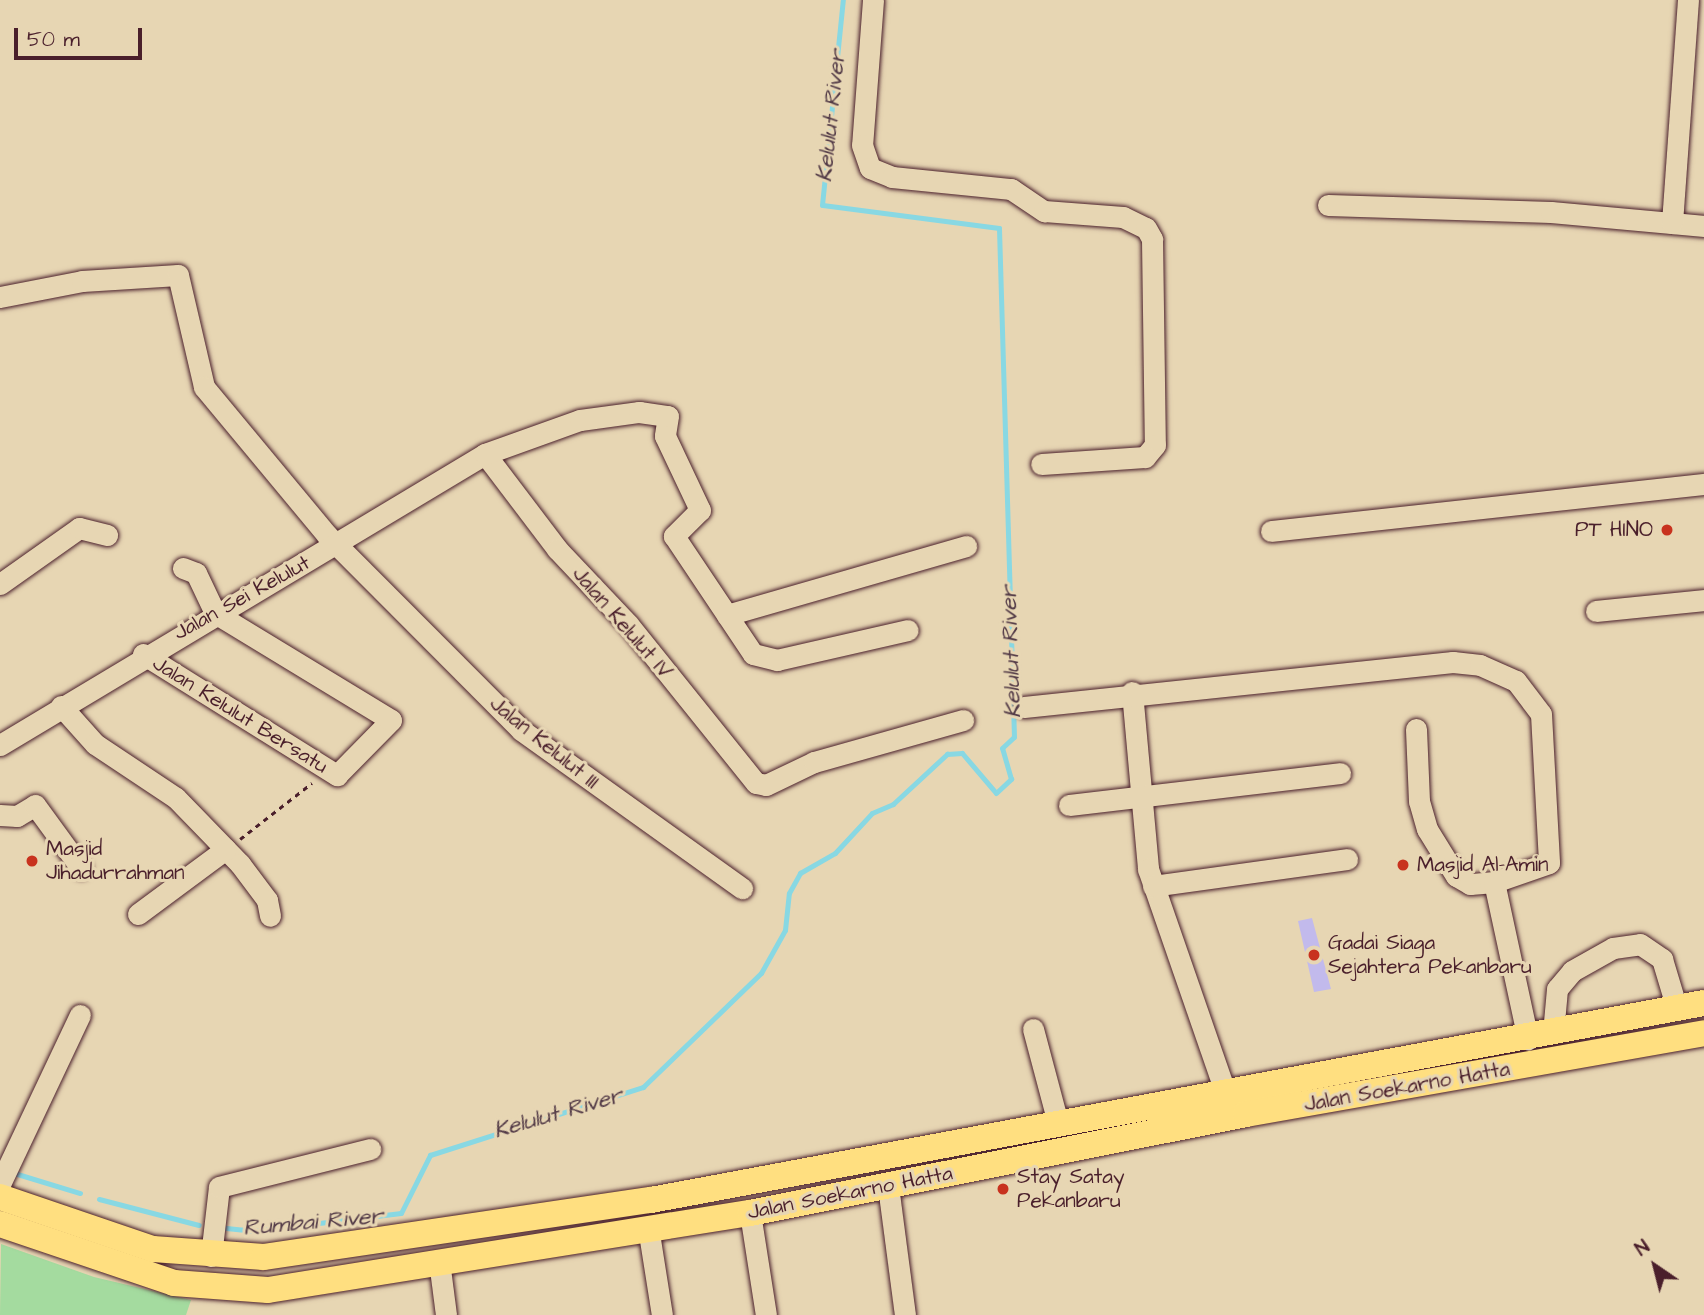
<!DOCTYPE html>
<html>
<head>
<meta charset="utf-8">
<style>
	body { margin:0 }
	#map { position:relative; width:1704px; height:1315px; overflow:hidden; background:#e7d6b3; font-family:"Architects Daughter",sans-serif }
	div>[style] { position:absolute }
	.green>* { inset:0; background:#a4db9f }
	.stream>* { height:5px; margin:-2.5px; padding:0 2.5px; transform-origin:2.5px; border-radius:2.5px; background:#88d8e3 }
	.building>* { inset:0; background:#c2baec }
	.path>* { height:2.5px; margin-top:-1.25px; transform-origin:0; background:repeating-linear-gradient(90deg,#4a1f2b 0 5px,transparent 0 10px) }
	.roads { filter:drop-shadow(0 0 2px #4a1f2b) drop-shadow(0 0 2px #4a1f2b) }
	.minor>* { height:21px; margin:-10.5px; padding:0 10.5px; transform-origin:10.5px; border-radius:10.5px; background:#e7d6b3 }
	.major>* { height:26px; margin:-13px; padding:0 13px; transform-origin:13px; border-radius:13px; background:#ffdf80 }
	.dots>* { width:19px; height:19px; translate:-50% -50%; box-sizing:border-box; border:4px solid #e7d6b3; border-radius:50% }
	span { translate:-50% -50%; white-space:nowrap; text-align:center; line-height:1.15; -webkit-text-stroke:6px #e7d6b3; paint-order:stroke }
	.poi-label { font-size:21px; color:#4a1f2b }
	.right { translate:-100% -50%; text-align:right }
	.left { translate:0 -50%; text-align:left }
	.street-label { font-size:21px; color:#4a1f2b }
	.water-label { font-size:23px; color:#533b47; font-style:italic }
	.north { position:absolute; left:1620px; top:1231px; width:70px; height:70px; -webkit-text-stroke:5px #e7d6b3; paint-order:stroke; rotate:325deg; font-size:19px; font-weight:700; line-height:28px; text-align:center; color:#4a1f2b }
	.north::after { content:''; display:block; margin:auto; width:24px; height:32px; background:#4a1f2b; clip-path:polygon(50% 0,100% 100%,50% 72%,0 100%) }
	.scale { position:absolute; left:14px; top:28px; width:128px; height:32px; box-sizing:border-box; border:4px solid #4a1f2b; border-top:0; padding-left:9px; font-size:21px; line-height:24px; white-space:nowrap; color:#4a1f2b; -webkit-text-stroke:5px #e7d6b3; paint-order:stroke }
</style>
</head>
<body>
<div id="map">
	<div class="green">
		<div style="clip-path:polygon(1px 1244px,94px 1277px,191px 1300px,186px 1315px,0 1315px)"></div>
	</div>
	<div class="stream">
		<div style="left:14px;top:1173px;width:69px;rotate:16.9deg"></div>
		<div style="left:99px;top:1199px;width:103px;rotate:14.6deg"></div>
		<div style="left:226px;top:1228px;width:27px;rotate:6deg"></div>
		<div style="left:253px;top:1231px;width:149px;rotate:-6.9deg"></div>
		<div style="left:401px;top:1213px;width:65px;rotate:-63.4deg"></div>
		<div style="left:430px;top:1155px;width:224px;rotate:-17.7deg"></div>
		<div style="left:643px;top:1087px;width:164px;rotate:-44deg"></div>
		<div style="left:761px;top:973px;width:49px;rotate:-60.8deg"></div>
		<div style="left:785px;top:930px;width:37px;rotate:-84deg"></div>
		<div style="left:789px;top:893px;width:23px;rotate:-61deg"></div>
		<div style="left:800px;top:873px;width:40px;rotate:-29.7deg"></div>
		<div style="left:835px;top:853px;width:54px;rotate:-47.2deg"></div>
		<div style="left:872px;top:813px;width:23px;rotate:-23deg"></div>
		<div style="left:893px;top:804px;width:74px;rotate:-42.8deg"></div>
		<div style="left:947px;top:754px;width:15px;rotate:-4deg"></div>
		<div style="left:962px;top:753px;width:52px;rotate:49.6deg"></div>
		<div style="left:996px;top:793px;width:21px;rotate:-43deg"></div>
		<div style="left:1011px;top:779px;width:32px;rotate:-106deg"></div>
		<div style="left:1002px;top:748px;width:16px;rotate:-43deg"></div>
		<div style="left:1014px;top:737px;width:509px;rotate:-91.69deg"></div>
		<div style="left:999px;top:228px;width:178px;rotate:-172.6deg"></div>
		<div style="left:822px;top:205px;width:206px;rotate:-84.2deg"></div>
	</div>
	<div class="building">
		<div style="clip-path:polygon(1312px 918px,1331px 989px,1314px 992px,1298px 921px)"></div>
	</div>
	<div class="path">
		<div style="left:240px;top:839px;width:91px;rotate:-37.9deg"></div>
	</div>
	<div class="roads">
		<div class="minor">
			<div style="left:873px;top:0;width:145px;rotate:94.3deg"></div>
			<div style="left:862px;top:145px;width:24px;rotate:71deg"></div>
			<div style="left:870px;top:168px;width:24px;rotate:22deg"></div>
			<div style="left:892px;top:177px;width:120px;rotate:5.8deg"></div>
			<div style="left:1011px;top:189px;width:40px;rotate:34deg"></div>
			<div style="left:1044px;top:211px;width:79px;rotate:4.3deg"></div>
			<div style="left:1123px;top:217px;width:25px;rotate:26deg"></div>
			<div style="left:1146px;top:228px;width:13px;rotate:61deg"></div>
			<div style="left:1152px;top:239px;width:206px;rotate:89.2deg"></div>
			<div style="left:1155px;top:445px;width:16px;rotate:130deg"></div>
			<div style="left:1145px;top:457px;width:104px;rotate:176.1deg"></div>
			<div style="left:1328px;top:205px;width:223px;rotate:1.8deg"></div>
			<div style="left:1551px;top:212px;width:154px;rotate:5.2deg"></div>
			<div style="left:1672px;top:223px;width:224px;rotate:-85.9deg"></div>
			<div style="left:0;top:297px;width:84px;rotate:-11deg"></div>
			<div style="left:82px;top:281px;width:96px;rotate:-3.6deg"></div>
			<div style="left:178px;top:275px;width:115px;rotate:76.9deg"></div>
			<div style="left:204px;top:387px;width:192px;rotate:50.3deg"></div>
			<div style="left:327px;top:535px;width:275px;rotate:45.1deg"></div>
			<div style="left:521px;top:730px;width:272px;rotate:35.6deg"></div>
			<div style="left:485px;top:454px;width:119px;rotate:52.8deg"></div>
			<div style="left:557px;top:549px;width:103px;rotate:46.6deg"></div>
			<div style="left:628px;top:624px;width:204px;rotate:51.2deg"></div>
			<div style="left:756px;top:783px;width:10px;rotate:11deg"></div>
			<div style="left:766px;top:785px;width:53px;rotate:-25.6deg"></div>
			<div style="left:814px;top:762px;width:155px;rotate:-15.7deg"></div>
			<div style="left:1271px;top:531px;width:436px;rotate:-6.2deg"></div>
			<div style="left:0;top:584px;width:97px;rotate:-35.3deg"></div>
			<div style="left:79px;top:528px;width:29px;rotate:14deg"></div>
			<div style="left:1596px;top:611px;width:109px;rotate:-5.8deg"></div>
			<div style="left:727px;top:615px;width:249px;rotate:-16.1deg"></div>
			<div style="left:143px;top:654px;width:229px;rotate:32deg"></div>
			<div style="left:337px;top:775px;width:77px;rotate:-45.5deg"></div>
			<div style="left:391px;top:720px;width:206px;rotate:-148.7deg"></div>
			<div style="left:215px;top:613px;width:44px;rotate:-115.4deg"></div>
			<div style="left:196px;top:573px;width:14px;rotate:-159deg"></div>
			<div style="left:1132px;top:692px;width:178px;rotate:84.8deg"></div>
			<div style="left:1148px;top:869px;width:235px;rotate:70.9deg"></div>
			<div style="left:61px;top:706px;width:51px;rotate:48.2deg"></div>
			<div style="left:95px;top:744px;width:97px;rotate:33.7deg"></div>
			<div style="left:176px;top:798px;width:92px;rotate:45.9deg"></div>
			<div style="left:240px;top:864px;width:45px;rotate:53.1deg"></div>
			<div style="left:267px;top:900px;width:16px;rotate:79deg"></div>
			<div style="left:1024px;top:707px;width:431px;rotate:-6deg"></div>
			<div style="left:1453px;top:662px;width:27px;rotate:6deg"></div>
			<div style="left:1480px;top:665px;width:39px;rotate:24deg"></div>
			<div style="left:1516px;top:681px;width:41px;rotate:52.9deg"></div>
			<div style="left:1541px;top:714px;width:149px;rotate:86.9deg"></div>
			<div style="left:1549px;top:863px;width:58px;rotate:160.9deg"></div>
			<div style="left:1494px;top:882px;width:24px;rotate:175deg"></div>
			<div style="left:1470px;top:884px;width:16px;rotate:-150deg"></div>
			<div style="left:1456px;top:876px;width:55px;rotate:-121.7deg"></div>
			<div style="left:1427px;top:829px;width:29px;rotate:-106deg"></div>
			<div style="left:1419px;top:801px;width:72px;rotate:-92.4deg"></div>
			<div style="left:0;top:745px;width:566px;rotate:-30.96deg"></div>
			<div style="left:485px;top:454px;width:101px;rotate:-19.7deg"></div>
			<div style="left:580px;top:420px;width:60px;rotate:-7.7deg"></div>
			<div style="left:639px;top:412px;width:29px;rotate:8deg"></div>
			<div style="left:668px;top:416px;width:20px;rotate:99deg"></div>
			<div style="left:665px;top:436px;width:82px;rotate:64.7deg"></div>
			<div style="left:700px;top:510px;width:37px;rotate:135deg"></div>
			<div style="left:674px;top:536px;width:142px;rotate:56.2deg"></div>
			<div style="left:753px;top:654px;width:25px;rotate:14deg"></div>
			<div style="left:777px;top:660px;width:134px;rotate:-12.9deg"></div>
			<div style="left:1069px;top:805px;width:273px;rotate:-6.7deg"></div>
			<div style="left:0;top:815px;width:17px;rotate:3deg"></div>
			<div style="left:17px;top:816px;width:21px;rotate:-31deg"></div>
			<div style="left:35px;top:805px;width:78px;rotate:53.9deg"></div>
			<div style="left:1494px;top:882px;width:161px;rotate:77.8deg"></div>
			<div style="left:1153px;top:886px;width:196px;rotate:-7.9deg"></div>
			<div style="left:138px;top:914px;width:109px;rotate:-36.5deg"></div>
			<div style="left:1033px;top:1029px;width:97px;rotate:75.1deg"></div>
			<div style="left:1553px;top:1033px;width:44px;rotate:-84.8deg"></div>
			<div style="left:1557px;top:989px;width:23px;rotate:-50deg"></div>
			<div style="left:1572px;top:971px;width:47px;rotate:-29.3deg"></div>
			<div style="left:1613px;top:948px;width:27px;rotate:-8deg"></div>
			<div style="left:1640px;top:944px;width:27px;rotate:34deg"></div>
			<div style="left:1662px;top:959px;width:52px;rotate:73.3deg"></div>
			<div style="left:0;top:1184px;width:187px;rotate:-64.7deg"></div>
			<div style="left:888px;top:1186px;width:130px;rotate:82.5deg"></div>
			<div style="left:750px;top:1213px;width:103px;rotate:81.1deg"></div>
			<div style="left:648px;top:1227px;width:89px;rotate:81deg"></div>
			<div style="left:211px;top:1256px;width:69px;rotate:-83.4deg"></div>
			<div style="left:219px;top:1187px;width:156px;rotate:-14.1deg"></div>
			<div style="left:439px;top:1261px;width:54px;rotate:82.6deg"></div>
		</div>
		<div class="major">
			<div style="left:0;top:1197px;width:162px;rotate:18.8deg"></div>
			<div style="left:153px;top:1249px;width:111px;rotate:4.1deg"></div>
			<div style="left:264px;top:1257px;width:391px;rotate:-8.4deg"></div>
			<div style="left:651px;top:1200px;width:1071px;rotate:-10.6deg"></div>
			<div style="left:0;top:1224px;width:184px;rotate:18.7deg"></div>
			<div style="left:174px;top:1283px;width:94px;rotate:4.3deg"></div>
			<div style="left:268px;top:1290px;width:488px;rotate:-9.1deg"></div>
			<div style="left:750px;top:1213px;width:506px;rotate:-11.29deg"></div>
			<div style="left:1246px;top:1114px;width:465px;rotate:-10deg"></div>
		</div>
	</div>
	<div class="dots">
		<div style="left:1667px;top:530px;background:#c8321e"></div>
		<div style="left:32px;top:861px;background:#c8321e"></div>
		<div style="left:1403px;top:865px;background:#c8321e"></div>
		<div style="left:1314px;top:955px;background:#c8321e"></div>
		<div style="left:1003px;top:1189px;background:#c8321e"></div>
	</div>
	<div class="poi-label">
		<span class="right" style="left:1653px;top:530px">PT HINO</span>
		<span class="left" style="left:46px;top:861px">Masjid<br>Jihadurrahman</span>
		<span class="left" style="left:1417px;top:865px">Masjid Al-Amin</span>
		<span class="left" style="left:1328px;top:955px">Gadai Siaga<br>Sejahtera Pekanbaru</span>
		<span class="left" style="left:1017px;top:1189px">Stay Satay<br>Pekanbaru</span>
	</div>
	<div class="street-label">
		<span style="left:242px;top:598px;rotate:-29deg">Jalan Sei Kelulut</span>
		<span style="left:622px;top:623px;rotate:49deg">Jalan Kelulut IV</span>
		<span style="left:240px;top:715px;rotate:32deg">Jalan Kelulut Bersatu</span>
		<span style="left:544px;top:743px;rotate:39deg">Jalan Kelulut III</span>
		<span style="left:1407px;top:1087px;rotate:-10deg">Jalan Soekarno Hatta</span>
		<span style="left:850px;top:1193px;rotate:-11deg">Jalan Soekarno Hatta</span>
	</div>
	<div class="water-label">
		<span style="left:831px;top:116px;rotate:-84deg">Kelulut River</span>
		<span style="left:1011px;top:652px;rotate:-92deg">Kelulut River</span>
		<span style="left:558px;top:1113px;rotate:-16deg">Kelulut River</span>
		<span style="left:313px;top:1222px;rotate:-5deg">Rumbai River</span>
	</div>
	<div class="north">N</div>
	<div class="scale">50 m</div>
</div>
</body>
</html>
